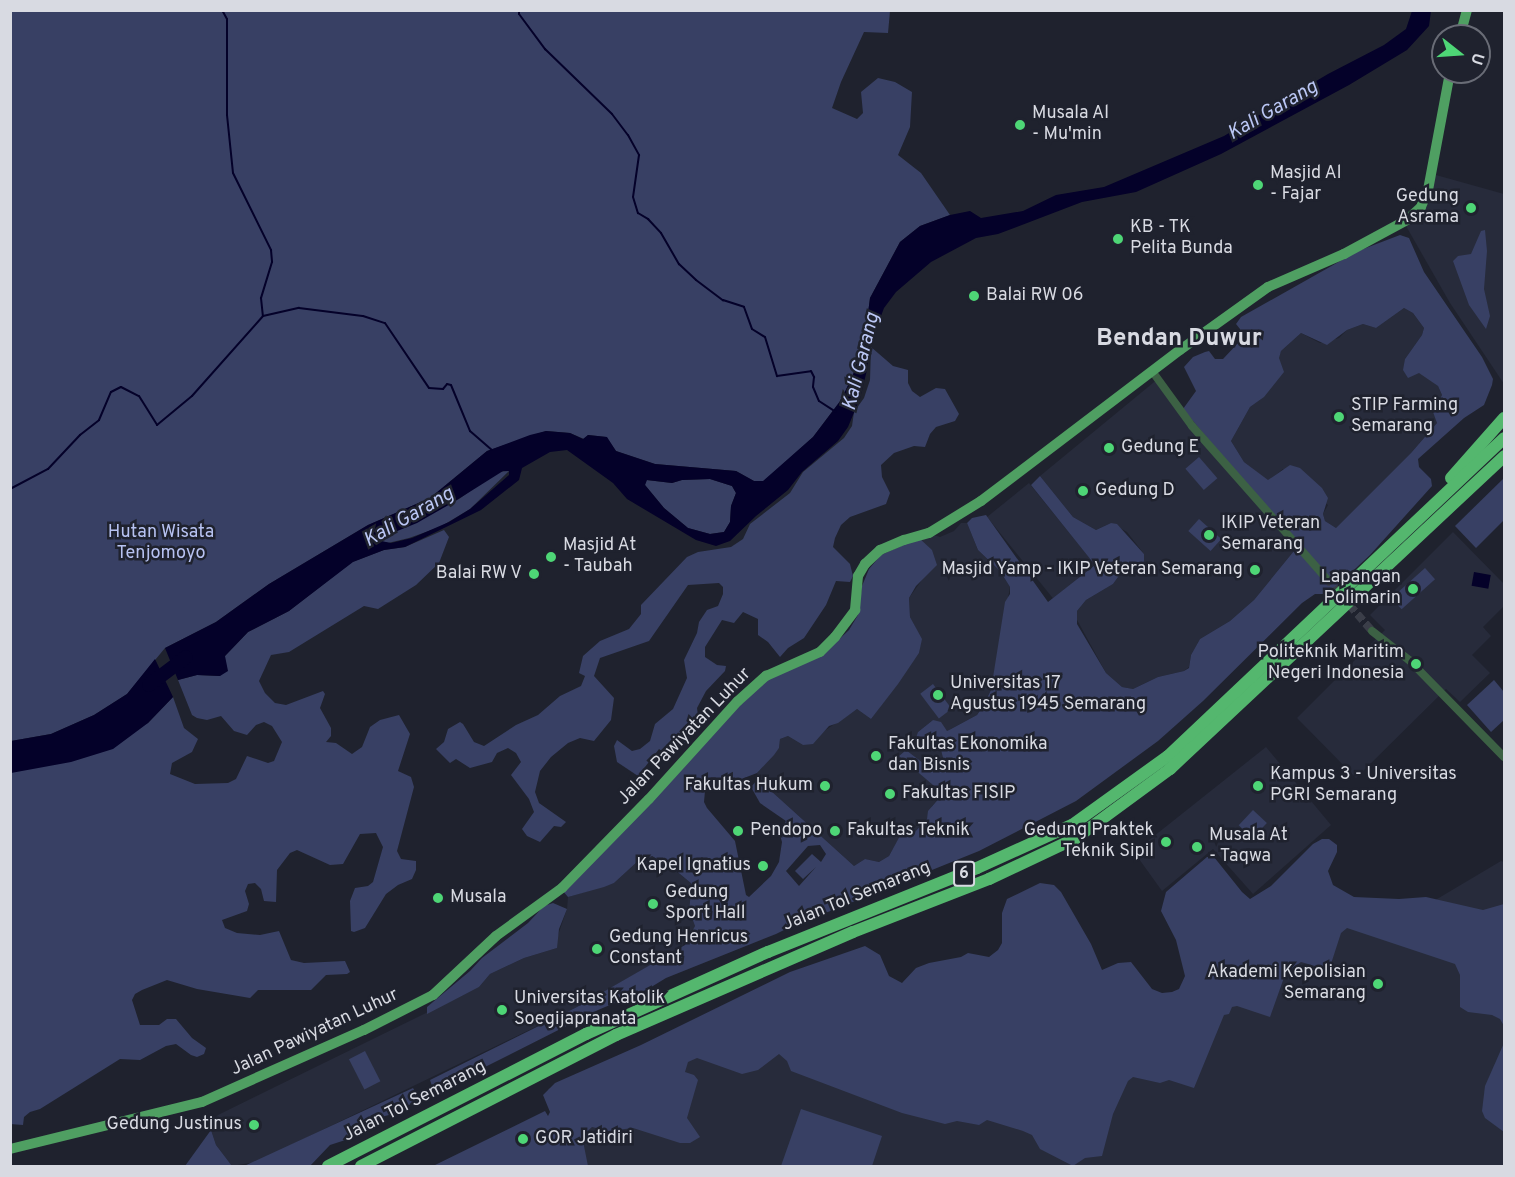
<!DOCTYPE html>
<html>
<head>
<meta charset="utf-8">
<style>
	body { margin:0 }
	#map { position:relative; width:1515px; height:1177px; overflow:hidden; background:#1f222e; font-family:Overpass,sans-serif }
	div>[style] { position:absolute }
	.built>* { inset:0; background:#272b3b; transform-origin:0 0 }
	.green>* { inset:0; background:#384064; transform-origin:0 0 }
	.water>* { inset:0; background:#040129; transform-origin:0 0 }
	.stream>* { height:2px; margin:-1px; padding:0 1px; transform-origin:1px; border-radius:1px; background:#040129 }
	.river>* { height:14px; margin:-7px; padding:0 7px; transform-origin:7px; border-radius:7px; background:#040129 }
	.minor-tunnel>* { height:8px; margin-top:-4px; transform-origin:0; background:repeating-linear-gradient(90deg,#3b3e49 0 8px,transparent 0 12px) }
	.minor>* { height:8px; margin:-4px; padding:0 4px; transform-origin:4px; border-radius:4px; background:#3c6144 }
	.major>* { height:10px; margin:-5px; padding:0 5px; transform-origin:5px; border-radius:5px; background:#4f9f62 }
	.highway>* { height:12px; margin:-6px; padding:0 6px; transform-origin:6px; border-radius:6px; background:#54b76e }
	.dots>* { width:16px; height:16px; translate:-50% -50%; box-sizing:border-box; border:3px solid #1f222e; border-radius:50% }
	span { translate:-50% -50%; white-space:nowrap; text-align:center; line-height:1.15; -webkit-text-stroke:5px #1f222e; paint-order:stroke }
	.shield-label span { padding:2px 4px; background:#1f222e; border:2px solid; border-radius:4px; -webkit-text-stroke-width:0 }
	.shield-label { font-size:16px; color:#d8dae2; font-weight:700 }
	.poi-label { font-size:18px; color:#d8dae2 }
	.left { translate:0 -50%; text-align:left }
	.right { translate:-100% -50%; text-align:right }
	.park-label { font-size:18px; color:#b7c2f1 }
	.street-label { font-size:18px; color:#d8dae2 }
	.water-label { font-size:20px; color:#bbc7f5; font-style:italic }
	.district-label { font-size:24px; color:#d8dae2; font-weight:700 }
	.frame { position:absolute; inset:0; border:12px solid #d8dae2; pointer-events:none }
	.north { position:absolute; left:1431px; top:24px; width:60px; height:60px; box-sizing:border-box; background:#1f222e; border:2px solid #696c76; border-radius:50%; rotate:107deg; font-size:16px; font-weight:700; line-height:24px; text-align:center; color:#d8dae2 }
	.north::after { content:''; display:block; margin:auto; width:21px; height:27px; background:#4ed676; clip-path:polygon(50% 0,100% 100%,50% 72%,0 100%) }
</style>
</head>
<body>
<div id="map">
	<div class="built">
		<div style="clip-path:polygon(1436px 175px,1504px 194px,1504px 384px,1450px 303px,1406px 226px)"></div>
		<div style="clip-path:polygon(1404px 308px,1413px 313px,1424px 328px,1422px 335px,1405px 359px,1438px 386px,1442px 395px,1435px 409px,1437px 423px,1411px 453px,1336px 528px,1325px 521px,1323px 514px,1328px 505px,1283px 469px,1268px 481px,1244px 462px,1231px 441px,1250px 407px,1261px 399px,1281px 351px,1301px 333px,1320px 343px,1339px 338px,1347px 330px,1363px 324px,1376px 328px)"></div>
		<div style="clip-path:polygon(1159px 378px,1298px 546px,1254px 600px,1230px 621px,1200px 639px,1191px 655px,1189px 667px,1184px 671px,1158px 677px,1133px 689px,1122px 687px,1106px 673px,1076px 618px,1077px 611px,1086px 600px,1113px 584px,1121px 573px,1141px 566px,1144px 554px,1127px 532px,1111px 523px,1096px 530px,1073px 517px,1040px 476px)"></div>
		<div style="left:1029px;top:483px;width:105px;height:54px;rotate:51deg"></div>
		<div style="clip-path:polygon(961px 523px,967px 523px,978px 550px,1000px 571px,1010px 587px,991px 690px,977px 715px,947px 731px,933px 720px,918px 732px,918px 749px,932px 745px,940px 746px,944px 762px,931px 769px,906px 750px,900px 755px,940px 791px,941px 796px,932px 806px,927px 819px,913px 834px,898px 840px,889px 856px,879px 862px,865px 859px,854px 866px,758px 779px,757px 773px,779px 748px,780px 739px,788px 736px,803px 745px,857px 709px,871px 719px,919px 653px,921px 639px,910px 617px,909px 598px,924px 577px,919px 538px,934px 535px,940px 537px,954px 531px)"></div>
		<div style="clip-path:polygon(1453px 532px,1504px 584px,1504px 606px,1483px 627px,1491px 636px,1472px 655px,1490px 673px,1460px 702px,1446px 689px,1356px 778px,1297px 718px,1385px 630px,1370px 615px)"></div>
		<div style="clip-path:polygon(1266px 747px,1331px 825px,1253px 894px,1213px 849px,1162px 891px,1134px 852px)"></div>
		<div style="clip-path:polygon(651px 856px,674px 869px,692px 884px,689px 910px,695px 926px,692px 936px,679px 949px,577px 1007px,256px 1162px,232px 1166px,216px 1145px,209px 1124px,218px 1115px,479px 987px,490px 974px,524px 958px,557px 948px,557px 938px,567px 909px,568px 897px,614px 883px,638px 861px)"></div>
		<div style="clip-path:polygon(1501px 861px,1504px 862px,1504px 1166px,576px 1166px,548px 1089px,727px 1014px,1101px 1055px,1328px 909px,1432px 902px)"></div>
	</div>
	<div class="green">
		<div style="clip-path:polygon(10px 11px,890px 11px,888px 33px,864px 32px,841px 82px,832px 108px,857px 119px,863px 113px,861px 92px,878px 78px,895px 82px,912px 92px,910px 127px,898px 155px,921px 173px,950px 215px,920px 226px,900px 242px,870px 298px,866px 328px,853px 375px,841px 400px,813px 437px,763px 482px,754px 481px,736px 471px,655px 464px,616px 451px,606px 437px,588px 435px,584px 439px,570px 433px,546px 431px,487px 451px,430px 498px,368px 525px,269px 584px,216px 622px,165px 648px,127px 694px,94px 715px,51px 734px,11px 741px)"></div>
		<div style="clip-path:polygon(1485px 230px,1487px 251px,1484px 289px,1490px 316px,1486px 329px,1469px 305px,1453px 261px,1458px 256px,1471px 254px,1481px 231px)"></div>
		<div style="clip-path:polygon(evenodd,1400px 235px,1409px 238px,1424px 272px,1482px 357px,1493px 379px,1492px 385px,1484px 405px,1464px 418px,1418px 459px,1419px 467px,1431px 479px,1432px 486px,1370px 555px,1328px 594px,1315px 594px,1302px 603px,1203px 701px,1158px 741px,1076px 801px,979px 851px,818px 916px,807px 916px,804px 920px,776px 934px,666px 978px,648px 989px,598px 1010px,485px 1067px,472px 1070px,456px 1082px,436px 1087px,432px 1086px,430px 1080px,577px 1007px,685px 945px,695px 926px,689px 910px,692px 884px,674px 869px,652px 856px,638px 861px,614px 883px,604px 887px,568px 897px,562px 890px,686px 757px,770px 677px,832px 646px,849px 630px,858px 615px,862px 586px,869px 569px,881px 555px,919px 538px,932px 550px,937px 565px,916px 586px,909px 598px,910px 617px,922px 639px,919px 653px,898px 684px,871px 719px,857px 709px,838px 723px,829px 726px,813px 744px,803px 745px,788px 736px,780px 739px,779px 748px,774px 755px,757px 773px,731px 783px,714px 781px,705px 791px,704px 802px,707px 808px,735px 841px,746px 895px,749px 897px,771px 876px,779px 862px,782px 842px,779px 832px,786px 821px,760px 803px,751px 787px,758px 779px,854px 866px,865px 859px,879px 862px,889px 856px,902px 832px,913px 834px,927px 819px,928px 811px,941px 796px,940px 791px,899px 756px,906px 750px,931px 769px,944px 762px,940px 746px,913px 747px,918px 732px,933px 720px,941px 722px,947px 731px,951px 729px,977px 715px,983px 706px,991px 690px,1005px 602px,1010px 594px,1010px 587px,1000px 571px,978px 550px,967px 523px,972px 518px,986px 515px,1048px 602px,1095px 565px,1031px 485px,1040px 476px,1073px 517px,1096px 530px,1111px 523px,1117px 524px,1144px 554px,1144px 561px,1141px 566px,1121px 573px,1113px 584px,1086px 600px,1077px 611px,1077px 624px,1106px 673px,1122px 687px,1133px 689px,1158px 677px,1184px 671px,1189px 668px,1191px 655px,1200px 639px,1230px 621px,1254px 600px,1298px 546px,1183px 409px,1196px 391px,1184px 367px,1193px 357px,1205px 352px,1209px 351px,1215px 359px,1223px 359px,1239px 342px,1240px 329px,1236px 324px,1241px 317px,1358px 251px,1400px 235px,1404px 308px,1413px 313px,1424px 328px,1422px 335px,1405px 359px,1403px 370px,1408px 378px,1419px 373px,1438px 386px,1442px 395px,1433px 412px,1437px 423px,1411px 453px,1336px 528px,1325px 521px,1323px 514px,1328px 498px,1322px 488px,1300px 468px,1290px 465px,1268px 480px,1244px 462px,1231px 441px,1250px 407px,1264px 397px,1284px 372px,1279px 358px,1281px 351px,1301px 333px,1327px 345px,1347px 330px,1363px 324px,1376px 328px,1404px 308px,1400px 235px,820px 845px,826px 854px,821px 862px,812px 854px,795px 871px,803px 879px,816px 867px,799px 886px,786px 871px,808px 846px,820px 845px)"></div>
		<div style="clip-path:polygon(871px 347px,893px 366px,908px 370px,908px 383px,912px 391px,920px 397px,936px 388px,945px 389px,959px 414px,955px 421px,936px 427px,930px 434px,925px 447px,914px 446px,894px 453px,881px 465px,882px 477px,890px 493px,886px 504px,850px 517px,841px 525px,835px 538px,833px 547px,850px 564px,853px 576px,850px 582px,836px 581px,826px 605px,804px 638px,788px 648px,780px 657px,768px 642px,758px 635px,758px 619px,743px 612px,734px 623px,722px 620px,705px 647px,705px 657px,717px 665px,726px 666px,725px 671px,706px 691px,697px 708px,698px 716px,686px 729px,688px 742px,671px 758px,659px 749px,638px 776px,617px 762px,614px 746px,617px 740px,632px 751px,640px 749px,650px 741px,655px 724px,673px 709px,687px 678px,684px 660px,697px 633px,699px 622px,707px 610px,718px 606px,723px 594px,723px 587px,719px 583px,688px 585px,649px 641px,600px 658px,594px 676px,614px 698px,611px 720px,594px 741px,580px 738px,568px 743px,551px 757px,540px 771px,535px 792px,539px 803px,566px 822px,561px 827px,554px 826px,540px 842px,527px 836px,522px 829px,534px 812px,529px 799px,511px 775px,521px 762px,516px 753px,508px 748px,497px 753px,492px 762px,470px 768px,456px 759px,450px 763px,436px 749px,444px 742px,448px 729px,460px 722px,463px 724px,474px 742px,484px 746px,516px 725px,538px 715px,560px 696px,581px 686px,585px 676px,579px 673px,583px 656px,600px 641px,629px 629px,641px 614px,641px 605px,687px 557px,698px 552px,731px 547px,743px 539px,750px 524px,790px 493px,803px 472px,844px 438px,852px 426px,854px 412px,864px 398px,870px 380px)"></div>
		<div style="left:1199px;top:457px;width:28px;height:18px;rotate:49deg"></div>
		<div style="clip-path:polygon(509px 471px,470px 509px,440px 527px,409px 538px,388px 543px,381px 541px,385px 536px,459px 499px,497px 472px)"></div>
		<div style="clip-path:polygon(1504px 478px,1504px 520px,1476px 548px,1455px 526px)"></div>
		<div style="clip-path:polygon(710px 479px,732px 486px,736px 493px,731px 506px,730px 522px,724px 532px,710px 534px,688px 528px,664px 508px,645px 485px,646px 480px,672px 483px,682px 480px)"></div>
		<div style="left:1199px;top:519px;width:30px;height:16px;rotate:42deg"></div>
		<div style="clip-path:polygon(444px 530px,449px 537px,439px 563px,416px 585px,378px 609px,364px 606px,289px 652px,271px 655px,259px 681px,265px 693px,275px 703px,286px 705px,323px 691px,325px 694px,320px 708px,331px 728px,331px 736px,326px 742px,336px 743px,352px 754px,362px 747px,370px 727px,380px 720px,399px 715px,410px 734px,398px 771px,411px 777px,414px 787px,397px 851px,401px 859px,416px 861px,416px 870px,412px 879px,398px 885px,386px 894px,365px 928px,354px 932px,351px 931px,350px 901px,355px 888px,368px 886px,373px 882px,383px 847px,376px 833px,360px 834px,343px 864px,330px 865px,297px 850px,290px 853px,277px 870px,276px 902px,264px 901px,261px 889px,255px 883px,248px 884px,245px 891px,249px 904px,247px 911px,222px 920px,225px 928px,237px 933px,260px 935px,279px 931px,291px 960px,304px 963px,345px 961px,350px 972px,347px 974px,326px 975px,311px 990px,258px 990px,250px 998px,197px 989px,167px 980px,142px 990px,135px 994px,132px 1000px,140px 1025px,159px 1025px,167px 1019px,176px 1019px,192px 1038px,206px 1048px,204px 1054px,197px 1057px,191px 1055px,176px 1044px,166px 1046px,140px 1060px,120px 1059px,40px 1109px,30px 1112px,24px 1117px,23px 1125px,10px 1124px,10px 773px,148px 723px,173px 697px,184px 728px,198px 739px,192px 752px,172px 763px,170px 774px,195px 784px,228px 783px,236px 779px,247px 756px,268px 763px,274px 761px,282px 742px,272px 726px,264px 722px,256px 725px,247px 735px,234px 731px,221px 716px,207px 720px,197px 718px,192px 715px,178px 680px,197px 675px,220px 676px,225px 656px,248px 632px,289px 611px,352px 562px,384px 550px,405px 547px)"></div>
		<div style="left:1425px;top:568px;width:15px;height:45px;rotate:48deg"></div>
		<div style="clip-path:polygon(1494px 680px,1504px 692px,1504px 720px,1491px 732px,1467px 705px)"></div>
		<div style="left:933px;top:684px;width:31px;height:16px;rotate:53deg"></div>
		<div style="left:1253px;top:810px;width:19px;height:21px;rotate:43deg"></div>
		<div style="clip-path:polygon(1322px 839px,1329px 839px,1337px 845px,1337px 852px,1328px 871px,1333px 885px,1354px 897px,1399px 899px,1426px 897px,1483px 910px,1504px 904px,1504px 1026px,1500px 1019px,1492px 1015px,1468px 1012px,1460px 1007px,1460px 975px,1455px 964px,1347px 928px,1341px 933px,1329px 970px,1301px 962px,1286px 972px,1270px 1017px,1237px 1006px,1232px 1007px,1229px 1014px,1224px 1015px,1194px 1088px,1169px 1080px,1160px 1083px,1133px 1077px,1128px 1081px,1113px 1114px,1102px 1156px,1085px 1158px,1073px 1166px,1040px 1149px,1032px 1135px,1023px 1131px,987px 1120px,979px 1125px,957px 1121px,945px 1124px,902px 1113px,791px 1071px,787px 1061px,779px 1054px,758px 1070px,742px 1074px,697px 1058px,688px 1062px,685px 1072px,694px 1075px,698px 1080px,687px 1118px,700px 1137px,690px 1143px,680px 1143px,633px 1128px,609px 1131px,592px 1127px,582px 1136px,588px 1166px,433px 1166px,545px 1111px,548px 1116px,550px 1112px,543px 1095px,555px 1083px,641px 1045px,790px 972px,865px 946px,880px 955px,889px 976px,902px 983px,916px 968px,929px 963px,961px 957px,968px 953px,989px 957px,998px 950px,1002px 943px,1002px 913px,1007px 899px,1040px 883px,1054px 885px,1061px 892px,1091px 944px,1102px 970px,1118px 963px,1131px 962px,1152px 989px,1162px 993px,1172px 992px,1179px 989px,1185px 976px,1176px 940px,1161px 911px,1166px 892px,1207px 857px,1214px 857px,1242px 892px,1250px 899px,1271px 886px,1313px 844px)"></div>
		<div style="clip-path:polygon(553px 903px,567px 909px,559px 929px,557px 948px,524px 958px,490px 974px,479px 987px,427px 1014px,427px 1007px,470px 971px,482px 958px,528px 923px,544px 906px)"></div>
		<div style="clip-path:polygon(1504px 1043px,1504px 1132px,1485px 1118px,1482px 1111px,1485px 1086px)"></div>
		<div style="left:365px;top:1051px;width:34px;height:18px;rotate:63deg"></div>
		<div style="clip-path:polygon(413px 1088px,417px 1095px,415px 1101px,397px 1113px,381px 1117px,367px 1133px,330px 1145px,310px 1166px,244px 1166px)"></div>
		<div style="clip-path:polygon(801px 1109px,882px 1136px,872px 1166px,781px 1166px)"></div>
		<div style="clip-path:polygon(211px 1130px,216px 1145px,232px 1166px,185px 1166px)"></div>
	</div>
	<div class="water">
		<div style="clip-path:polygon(evenodd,1412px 11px,1431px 11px,1429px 26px,1407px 50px,1349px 85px,1221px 154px,1136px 192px,1082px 202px,998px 234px,976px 238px,931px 262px,896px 292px,884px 308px,869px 348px,867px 370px,860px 398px,848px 427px,838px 441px,802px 472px,788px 490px,756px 516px,730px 541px,716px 546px,696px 540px,627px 499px,613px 483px,567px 450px,550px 452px,522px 468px,519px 480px,481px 510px,405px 547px,384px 550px,353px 562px,289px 611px,248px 632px,225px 656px,228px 671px,220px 676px,197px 675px,178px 680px,165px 648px,216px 622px,269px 584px,368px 525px,430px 498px,487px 451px,530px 435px,546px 431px,570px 433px,583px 439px,588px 435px,607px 437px,616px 451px,655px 464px,736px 471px,754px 481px,763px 481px,813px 437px,841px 400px,853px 375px,866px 328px,870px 298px,900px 242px,920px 226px,950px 215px,970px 211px,981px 218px,1023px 211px,1056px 195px,1104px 187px,1224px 136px,1328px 74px,1384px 45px,1406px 29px,1412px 11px,503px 471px,509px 471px,509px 475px,470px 509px,449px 522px,412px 538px,391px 543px,381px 541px,385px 536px,417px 523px,452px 503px,503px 471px,1412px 11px,710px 479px,732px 486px,736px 493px,731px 506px,730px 522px,724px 532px,710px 534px,688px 528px,664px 508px,645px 485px,647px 480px,672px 483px,682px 480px,710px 479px)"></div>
		<div style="left:1474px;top:572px;width:17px;height:14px;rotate:10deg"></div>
		<div style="clip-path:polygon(155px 659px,173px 697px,148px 723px,113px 749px,71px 762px,11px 773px,11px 741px,51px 734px,94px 715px,127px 694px)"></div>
	</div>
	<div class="stream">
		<div style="left:222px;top:10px;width:10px;rotate:61deg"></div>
		<div style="left:227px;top:19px;width:96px;rotate:90deg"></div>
		<div style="left:227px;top:115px;width:58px;rotate:84.1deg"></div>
		<div style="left:233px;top:173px;width:86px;rotate:63.7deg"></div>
		<div style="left:271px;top:250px;width:12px;rotate:85deg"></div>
		<div style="left:272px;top:262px;width:38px;rotate:107deg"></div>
		<div style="left:261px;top:298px;width:18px;rotate:84deg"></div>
		<div style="left:519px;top:10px;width:4px;rotate:90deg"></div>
		<div style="left:519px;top:14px;width:44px;rotate:53.4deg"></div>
		<div style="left:545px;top:49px;width:93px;rotate:44.1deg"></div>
		<div style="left:612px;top:114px;width:26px;rotate:53deg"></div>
		<div style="left:628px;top:135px;width:23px;rotate:61deg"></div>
		<div style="left:639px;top:155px;width:42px;rotate:98.1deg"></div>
		<div style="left:633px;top:197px;width:17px;rotate:73deg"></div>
		<div style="left:638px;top:213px;width:12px;rotate:31deg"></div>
		<div style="left:648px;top:219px;width:19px;rotate:47deg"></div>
		<div style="left:661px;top:233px;width:36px;rotate:60deg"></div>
		<div style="left:679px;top:264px;width:23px;rotate:43deg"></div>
		<div style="left:696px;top:280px;width:34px;rotate:37deg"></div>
		<div style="left:723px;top:300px;width:22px;rotate:18deg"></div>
		<div style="left:744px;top:307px;width:23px;rotate:70deg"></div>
		<div style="left:752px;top:329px;width:15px;rotate:32deg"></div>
		<div style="left:765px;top:337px;width:41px;rotate:72.9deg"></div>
		<div style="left:777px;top:376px;width:34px;rotate:-8deg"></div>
		<div style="left:811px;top:371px;width:7px;rotate:63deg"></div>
		<div style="left:814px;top:377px;width:10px;rotate:96deg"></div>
		<div style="left:813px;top:387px;width:15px;rotate:67deg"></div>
		<div style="left:819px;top:401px;width:20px;rotate:33deg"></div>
		<div style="left:10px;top:489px;width:43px;rotate:-27.8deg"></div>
		<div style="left:48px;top:469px;width:47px;rotate:-46.7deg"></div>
		<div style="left:80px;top:435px;width:24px;rotate:-38deg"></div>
		<div style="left:99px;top:420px;width:30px;rotate:-67deg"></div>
		<div style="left:111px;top:392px;width:11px;rotate:-27deg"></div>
		<div style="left:121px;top:387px;width:20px;rotate:27deg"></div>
		<div style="left:139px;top:396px;width:34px;rotate:58deg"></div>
		<div style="left:157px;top:425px;width:45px;rotate:-39.6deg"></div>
		<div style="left:192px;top:396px;width:107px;rotate:-48.4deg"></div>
		<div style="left:263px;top:316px;width:37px;rotate:-13deg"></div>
		<div style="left:299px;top:308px;width:64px;rotate:7.1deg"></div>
		<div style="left:363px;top:316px;width:23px;rotate:18deg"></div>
		<div style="left:385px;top:323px;width:78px;rotate:55.9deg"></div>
		<div style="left:429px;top:388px;width:14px;rotate:4deg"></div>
		<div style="left:443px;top:389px;width:6px;rotate:-51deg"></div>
		<div style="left:447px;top:384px;width:4px;rotate:14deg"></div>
		<div style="left:451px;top:385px;width:50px;rotate:67.6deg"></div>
		<div style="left:470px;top:431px;width:29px;rotate:41deg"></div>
	</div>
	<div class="river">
		<div style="left:149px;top:685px;width:46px;rotate:-37.1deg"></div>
	</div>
	<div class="minor-tunnel">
		<div style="left:1326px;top:578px;width:70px;rotate:49deg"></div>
	</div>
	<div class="minor">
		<div style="left:1152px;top:371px;width:68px;rotate:54deg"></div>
		<div style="left:1192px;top:426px;width:203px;rotate:48.6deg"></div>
		<div style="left:1372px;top:631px;width:47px;rotate:38.1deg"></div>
		<div style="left:1409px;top:660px;width:136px;rotate:45.6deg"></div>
	</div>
	<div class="major">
		<div style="left:1460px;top:36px;width:27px;rotate:-75deg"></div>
		<div style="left:10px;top:1149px;width:198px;rotate:-13.8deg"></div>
		<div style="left:202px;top:1102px;width:177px;rotate:-24deg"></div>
		<div style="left:364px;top:1030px;width:77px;rotate:-26.9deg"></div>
		<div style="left:433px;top:995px;width:86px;rotate:-43.1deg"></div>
		<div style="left:496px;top:936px;width:82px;rotate:-36deg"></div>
		<div style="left:562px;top:888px;width:124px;rotate:-45.7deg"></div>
		<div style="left:649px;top:799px;width:132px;rotate:-47.8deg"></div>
		<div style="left:738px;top:701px;width:38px;rotate:-42deg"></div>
		<div style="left:766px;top:676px;width:59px;rotate:-24deg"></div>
		<div style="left:820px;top:652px;width:21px;rotate:-45deg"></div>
		<div style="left:835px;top:637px;width:34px;rotate:-53deg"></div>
		<div style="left:855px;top:610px;width:34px;rotate:-85deg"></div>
		<div style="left:858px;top:576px;width:14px;rotate:-60deg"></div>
		<div style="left:865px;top:564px;width:21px;rotate:-43deg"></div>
		<div style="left:880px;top:550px;width:26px;rotate:-23deg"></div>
		<div style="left:904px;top:540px;width:26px;rotate:-16deg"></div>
		<div style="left:929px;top:533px;width:61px;rotate:-31.6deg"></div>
		<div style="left:981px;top:501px;width:250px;rotate:-37.2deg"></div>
		<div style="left:1180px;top:350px;width:108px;rotate:-35.6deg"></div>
		<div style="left:1268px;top:287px;width:83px;rotate:-23.5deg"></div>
		<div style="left:1344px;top:254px;width:72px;rotate:-28.4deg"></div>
		<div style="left:1407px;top:220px;width:19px;rotate:-43deg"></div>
		<div style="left:1421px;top:207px;width:18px;rotate:-68deg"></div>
		<div style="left:1428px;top:190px;width:120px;rotate:-79.4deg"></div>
	</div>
	<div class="highway">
		<div style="left:1451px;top:478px;width:80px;rotate:-48.5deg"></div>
		<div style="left:328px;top:1166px;width:290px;rotate:-27.1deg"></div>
		<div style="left:586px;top:1034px;width:200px;rotate:-24.3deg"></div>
		<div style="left:768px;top:952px;width:225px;rotate:-21.9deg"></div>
		<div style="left:977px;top:868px;width:104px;rotate:-24.4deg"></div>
		<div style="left:1072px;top:825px;width:118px;rotate:-35.7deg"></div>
		<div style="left:1168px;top:756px;width:463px;rotate:-43.4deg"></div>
		<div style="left:361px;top:1166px;width:287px;rotate:-27.2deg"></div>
		<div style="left:616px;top:1035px;width:258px;rotate:-23.5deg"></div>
		<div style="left:853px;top:932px;width:146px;rotate:-21.3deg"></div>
		<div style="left:989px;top:879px;width:96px;rotate:-25.2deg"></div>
		<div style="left:1076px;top:838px;width:117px;rotate:-36.3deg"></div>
		<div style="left:1170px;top:769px;width:458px;rotate:-43.1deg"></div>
	</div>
	<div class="dots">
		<div style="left:1020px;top:125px;background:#4ed676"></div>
		<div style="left:1258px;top:185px;background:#4ed676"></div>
		<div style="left:1471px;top:208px;background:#4ed676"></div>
		<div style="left:1118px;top:239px;background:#4ed676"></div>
		<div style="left:974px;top:296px;background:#4ed676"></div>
		<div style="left:1339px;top:417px;background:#4ed676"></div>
		<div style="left:1109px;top:448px;background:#4ed676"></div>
		<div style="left:1083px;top:491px;background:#4ed676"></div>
		<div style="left:1209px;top:535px;background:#4ed676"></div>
		<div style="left:551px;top:557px;background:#4ed676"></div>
		<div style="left:1255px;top:570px;background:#4ed676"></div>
		<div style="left:534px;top:574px;background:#4ed676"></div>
		<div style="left:1413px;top:589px;background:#4ed676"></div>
		<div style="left:1416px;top:664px;background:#4ed676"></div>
		<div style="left:938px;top:695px;background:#4ed676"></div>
		<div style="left:876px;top:756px;background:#4ed676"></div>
		<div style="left:825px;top:786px;background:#4ed676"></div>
		<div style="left:1258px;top:786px;background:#4ed676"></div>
		<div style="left:890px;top:794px;background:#4ed676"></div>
		<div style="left:738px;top:831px;background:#4ed676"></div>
		<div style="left:835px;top:831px;background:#4ed676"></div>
		<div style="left:1166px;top:842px;background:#4ed676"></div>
		<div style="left:1197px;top:847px;background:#4ed676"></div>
		<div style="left:763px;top:866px;background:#4ed676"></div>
		<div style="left:438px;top:898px;background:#4ed676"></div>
		<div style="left:653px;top:904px;background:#4ed676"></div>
		<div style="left:597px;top:949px;background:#4ed676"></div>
		<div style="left:1378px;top:984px;background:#4ed676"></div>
		<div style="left:502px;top:1010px;background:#4ed676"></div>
		<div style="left:254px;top:1125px;background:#4ed676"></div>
		<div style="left:523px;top:1139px;background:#4ed676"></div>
	</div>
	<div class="shield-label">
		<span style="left:964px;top:874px">6</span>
	</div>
	<div class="poi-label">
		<span class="left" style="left:1032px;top:125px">Musala Al<br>- Mu'min</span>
		<span class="left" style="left:1270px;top:185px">Masjid Al<br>- Fajar</span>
		<span class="right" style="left:1459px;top:208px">Gedung<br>Asrama</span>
		<span class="left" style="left:1130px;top:239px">KB - TK<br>Pelita Bunda</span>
		<span class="left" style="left:986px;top:296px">Balai RW 06</span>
		<span class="left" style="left:1351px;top:417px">STIP Farming<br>Semarang</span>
		<span class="left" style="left:1121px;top:448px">Gedung E</span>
		<span class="left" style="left:1095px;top:491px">Gedung D</span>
		<span class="left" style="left:1221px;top:535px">IKIP Veteran<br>Semarang</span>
		<span class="left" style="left:563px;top:557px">Masjid At<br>- Taubah</span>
		<span class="right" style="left:1243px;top:570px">Masjid Yamp - IKIP Veteran Semarang</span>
		<span class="right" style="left:522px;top:574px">Balai RW V</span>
		<span class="right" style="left:1401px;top:589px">Lapangan<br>Polimarin</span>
		<span class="right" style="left:1404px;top:664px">Politeknik Maritim<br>Negeri Indonesia</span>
		<span class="left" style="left:950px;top:695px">Universitas 17<br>Agustus 1945 Semarang</span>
		<span class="left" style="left:888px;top:756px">Fakultas Ekonomika<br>dan Bisnis</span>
		<span class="left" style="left:1270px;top:786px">Kampus 3 - Universitas<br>PGRI Semarang</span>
		<span class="right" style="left:813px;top:786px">Fakultas Hukum</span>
		<span class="left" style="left:902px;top:794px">Fakultas FISIP</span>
		<span class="left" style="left:750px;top:831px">Pendopo</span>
		<span class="left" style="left:847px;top:831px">Fakultas Teknik</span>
		<span class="right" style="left:1154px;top:842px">Gedung Praktek<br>Teknik Sipil</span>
		<span class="left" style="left:1209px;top:847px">Musala At<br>- Taqwa</span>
		<span class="right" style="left:751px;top:866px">Kapel Ignatius</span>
		<span class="left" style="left:665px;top:904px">Gedung<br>Sport Hall</span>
		<span class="left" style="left:450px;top:898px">Musala</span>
		<span class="left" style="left:609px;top:949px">Gedung Henricus<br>Constant</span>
		<span class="right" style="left:1366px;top:984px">Akademi Kepolisian<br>Semarang</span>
		<span class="left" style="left:514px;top:1010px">Universitas Katolik<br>Soegijapranata</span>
		<span class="right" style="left:242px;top:1125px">Gedung Justinus</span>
		<span class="left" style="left:535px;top:1139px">GOR Jatidiri</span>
	</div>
	<div class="park-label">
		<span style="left:161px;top:544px">Hutan Wisata<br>Tenjomoyo</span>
	</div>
	<div class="street-label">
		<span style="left:685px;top:737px;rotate:-46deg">Jalan Pawiyatan Luhur</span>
		<span style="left:857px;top:897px;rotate:-22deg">Jalan Tol Semarang</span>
		<span style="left:315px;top:1033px;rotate:-25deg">Jalan Pawiyatan Luhur</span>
		<span style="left:415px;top:1102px;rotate:-27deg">Jalan Tol Semarang</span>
	</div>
	<div class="water-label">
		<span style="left:1273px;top:111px;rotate:-30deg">Kali Garang</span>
		<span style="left:862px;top:362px;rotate:-76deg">Kali Garang</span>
		<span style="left:409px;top:518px;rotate:-30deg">Kali Garang</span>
	</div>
	<div class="district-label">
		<span style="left:1179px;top:340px">Bendan Duwur</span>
	</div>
	<div class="frame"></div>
	<div class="north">U</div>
</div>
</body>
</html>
